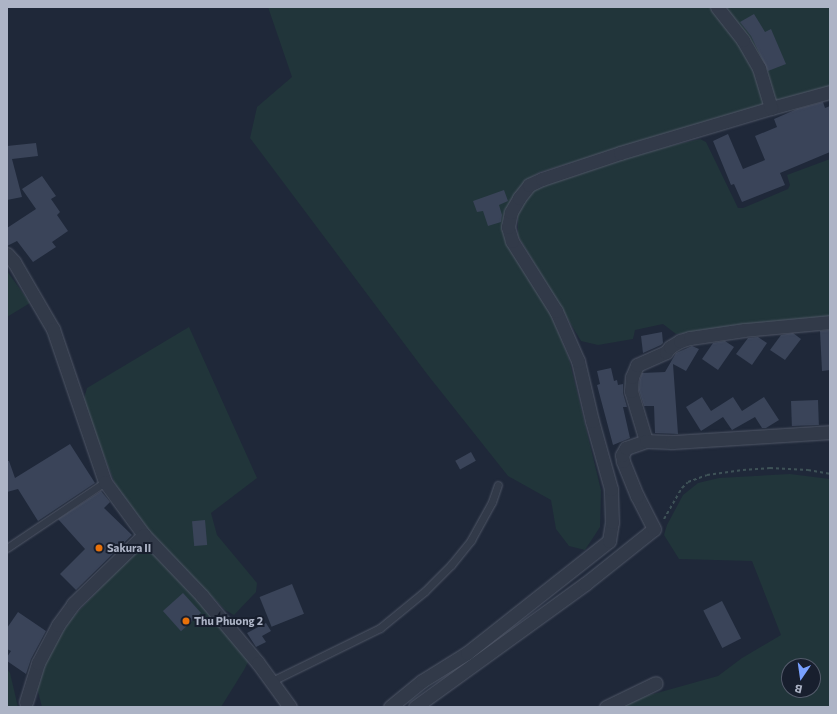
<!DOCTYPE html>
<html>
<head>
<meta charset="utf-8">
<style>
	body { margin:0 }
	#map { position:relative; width:837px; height:714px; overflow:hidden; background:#1f2839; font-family:Commissioner,sans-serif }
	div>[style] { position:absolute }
	.green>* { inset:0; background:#21353a }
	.building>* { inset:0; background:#3a4459; transform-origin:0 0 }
	.path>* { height:2px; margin-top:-1px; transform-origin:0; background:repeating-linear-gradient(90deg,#3e5257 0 3px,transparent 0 6px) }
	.roads { filter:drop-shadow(0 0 1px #505767) drop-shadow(0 0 1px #505767) }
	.lane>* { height:7px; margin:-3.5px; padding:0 3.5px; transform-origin:3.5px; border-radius:3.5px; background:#323a49 }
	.street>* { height:13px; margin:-6.5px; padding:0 6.5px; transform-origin:6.5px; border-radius:6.5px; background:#323a49 }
	.dots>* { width:11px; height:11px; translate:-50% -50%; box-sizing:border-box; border:2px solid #181f2e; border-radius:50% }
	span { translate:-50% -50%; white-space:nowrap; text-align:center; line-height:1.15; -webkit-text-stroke:4px #181f2e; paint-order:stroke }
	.poi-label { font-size:11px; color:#adb4c6; font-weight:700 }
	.left { translate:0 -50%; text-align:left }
	.frame { position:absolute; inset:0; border:8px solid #adb4c6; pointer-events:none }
	.north { position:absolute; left:781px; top:658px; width:40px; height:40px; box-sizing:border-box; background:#181f2e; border:1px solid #545b6b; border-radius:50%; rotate:193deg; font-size:11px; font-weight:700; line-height:16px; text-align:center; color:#adb4c6 }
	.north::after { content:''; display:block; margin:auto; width:14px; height:18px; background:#79a1ff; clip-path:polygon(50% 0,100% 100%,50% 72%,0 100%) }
</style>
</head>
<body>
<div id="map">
	<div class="green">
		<div style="clip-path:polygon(268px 7px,830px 8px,830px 86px,540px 172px,525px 181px,507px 212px,503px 234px,550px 312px,569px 359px,601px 490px,600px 527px,585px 550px,569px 546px,556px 529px,551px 500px,508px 476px,427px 374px,250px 138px,257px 107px,292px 77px)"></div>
		<div style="clip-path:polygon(700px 139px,706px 142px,738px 208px,743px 208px,788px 189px,790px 185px,787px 175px,830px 159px,830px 317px,676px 334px,663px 324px,635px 330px,633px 339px,598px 345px,581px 341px,518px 236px,518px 211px,532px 191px,555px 180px,652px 150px)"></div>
		<div style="clip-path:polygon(7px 271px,30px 303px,7px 317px)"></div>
		<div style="clip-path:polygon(189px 327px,257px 478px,211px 513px,217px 535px,257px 583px,256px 592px,234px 615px,225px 610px,156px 540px,115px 484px,83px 402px,87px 388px)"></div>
		<div style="clip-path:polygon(evenodd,790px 474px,830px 479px,830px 707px,620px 707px,639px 698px,718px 676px,742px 658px,781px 635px,752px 561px,679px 559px,664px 535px,667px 525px,683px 495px,698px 483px,719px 478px,790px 474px,789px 666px,813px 666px,813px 690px,789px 690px,789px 666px)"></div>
		<div style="clip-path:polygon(137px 549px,150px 550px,197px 598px,250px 658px,244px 670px,221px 707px,42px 707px,37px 688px,51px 650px,72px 618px)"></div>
		<div style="clip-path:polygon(7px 669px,10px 673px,18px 707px,7px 707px)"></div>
	</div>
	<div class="building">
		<div style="clip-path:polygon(754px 14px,765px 32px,771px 29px,786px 64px,768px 71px,751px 36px,740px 22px)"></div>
		<div style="clip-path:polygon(823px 102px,825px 108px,830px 106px,830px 152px,780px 173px,785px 185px,742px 202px,734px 184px,731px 185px,713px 141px,728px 134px,743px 169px,765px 160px,755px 136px,777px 127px,774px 119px,797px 109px)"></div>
		<div style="clip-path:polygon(36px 143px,38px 156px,12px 159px,22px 197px,7px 200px,7px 146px)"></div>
		<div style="clip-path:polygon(42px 176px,56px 196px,51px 199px,60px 212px,57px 215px,68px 231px,52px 242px,56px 247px,33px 262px,17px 241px,7px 246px,7px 228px,36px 209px,22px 189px)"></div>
		<div style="clip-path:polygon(504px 190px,508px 201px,499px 205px,502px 215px,501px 222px,488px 226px,483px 211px,477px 212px,473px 201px)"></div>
		<div style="clip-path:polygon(830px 330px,830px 370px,822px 371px,820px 331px)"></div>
		<div style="clip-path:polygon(662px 332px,663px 343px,661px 345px,643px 353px,641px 336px)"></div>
		<div style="clip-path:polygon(793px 333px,801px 339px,785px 360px,770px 350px,781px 335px)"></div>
		<div style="clip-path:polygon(758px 337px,767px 343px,752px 365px,736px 354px,748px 338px)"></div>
		<div style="clip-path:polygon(725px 341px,734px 347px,718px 370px,702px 359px,713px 343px)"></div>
		<div style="clip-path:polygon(692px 346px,699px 349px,686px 371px,673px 364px,678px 434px,655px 433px,654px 406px,644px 406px,639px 390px,640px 379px,642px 373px,665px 372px,676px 353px)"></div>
		<div style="clip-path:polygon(611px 368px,614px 381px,617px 380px,618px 385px,623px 384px,623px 393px,627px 407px,623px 407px,630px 438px,613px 445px,597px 385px,600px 384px,597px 371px)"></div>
		<div style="clip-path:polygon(702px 397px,711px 411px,733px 397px,742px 411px,764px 397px,779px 420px,766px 428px,762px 428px,755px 417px,732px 430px,723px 417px,701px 431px,686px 407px)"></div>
		<div style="left:818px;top:400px;width:25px;height:27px;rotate:88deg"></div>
		<div style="clip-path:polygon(70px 444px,95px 483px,38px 521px,18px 489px,7px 492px,7px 461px,9px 461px,15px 478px)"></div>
		<div style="left:471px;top:452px;width:10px;height:18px;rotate:61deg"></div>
		<div style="clip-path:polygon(101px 491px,110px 502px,104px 508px,132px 535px,76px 590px,60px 574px,85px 549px,58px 519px)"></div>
		<div style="left:205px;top:520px;width:25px;height:13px;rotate:85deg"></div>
		<div style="left:292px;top:584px;width:32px;height:35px;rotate:68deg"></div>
		<div style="left:183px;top:593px;width:27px;height:27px;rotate:48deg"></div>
		<div style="left:722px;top:601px;width:42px;height:21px;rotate:63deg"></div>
		<div style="clip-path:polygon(18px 612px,46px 631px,31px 659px,26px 674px,7px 661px,7px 657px,11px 651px,7px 649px,7px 628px)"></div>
		<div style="clip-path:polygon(266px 623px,271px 631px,262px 636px,266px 642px,256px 647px,247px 633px)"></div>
	</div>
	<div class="path">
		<div style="left:664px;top:519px;width:36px;rotate:-60deg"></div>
		<div style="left:682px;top:488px;width:8px;rotate:-45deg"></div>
		<div style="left:688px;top:482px;width:20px;rotate:-20deg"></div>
		<div style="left:707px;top:475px;width:36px;rotate:-8deg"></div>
		<div style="left:743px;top:470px;width:27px;rotate:-4deg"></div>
		<div style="left:770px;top:468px;width:38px;rotate:3deg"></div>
		<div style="left:808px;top:470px;width:22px;rotate:10deg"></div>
	</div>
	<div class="roads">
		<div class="lane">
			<div style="left:7px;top:548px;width:118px;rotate:-34deg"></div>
			<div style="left:272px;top:681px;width:120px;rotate:-26.1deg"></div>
			<div style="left:380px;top:628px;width:58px;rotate:-39.4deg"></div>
			<div style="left:425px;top:591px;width:37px;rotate:-45deg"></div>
			<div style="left:451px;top:565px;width:32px;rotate:-51deg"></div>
			<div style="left:471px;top:540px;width:43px;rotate:-61.1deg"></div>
			<div style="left:492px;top:502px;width:18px;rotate:-71deg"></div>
		</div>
		<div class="street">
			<div style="left:771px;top:108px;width:61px;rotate:-15.2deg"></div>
			<div style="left:7px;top:254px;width:11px;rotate:49deg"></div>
			<div style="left:14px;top:262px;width:78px;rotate:59.8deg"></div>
			<div style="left:53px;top:329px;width:162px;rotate:71.2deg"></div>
			<div style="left:105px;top:482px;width:66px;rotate:53.7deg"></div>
			<div style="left:144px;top:535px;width:84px;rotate:46.4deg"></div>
			<div style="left:202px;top:596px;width:87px;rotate:50.1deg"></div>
			<div style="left:258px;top:663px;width:54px;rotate:54deg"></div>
			<div style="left:646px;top:441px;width:52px;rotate:-106.7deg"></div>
			<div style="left:631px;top:391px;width:14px;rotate:-86deg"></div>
			<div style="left:632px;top:377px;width:13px;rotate:-67deg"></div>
			<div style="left:637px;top:365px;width:32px;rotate:-24deg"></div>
			<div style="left:666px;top:352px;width:6px;rotate:-51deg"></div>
			<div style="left:670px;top:347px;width:12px;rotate:-31deg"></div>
			<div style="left:680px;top:341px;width:10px;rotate:-17deg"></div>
			<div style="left:690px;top:338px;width:55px;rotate:-8.4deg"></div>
			<div style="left:744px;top:330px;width:86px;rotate:-5.3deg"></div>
			<div style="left:26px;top:702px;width:41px;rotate:-72.9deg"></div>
			<div style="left:38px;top:663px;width:43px;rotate:-62.2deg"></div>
			<div style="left:58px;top:625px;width:26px;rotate:-54deg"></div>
			<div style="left:73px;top:604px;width:99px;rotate:-44.2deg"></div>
			<div style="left:390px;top:707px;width:41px;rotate:-39.1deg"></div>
			<div style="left:422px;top:681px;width:53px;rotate:-31.9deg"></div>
			<div style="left:467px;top:653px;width:181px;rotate:-38.3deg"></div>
			<div style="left:609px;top:541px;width:19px;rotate:-81deg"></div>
			<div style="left:612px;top:522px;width:33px;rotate:-92deg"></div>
			<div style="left:611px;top:489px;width:71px;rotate:-105.6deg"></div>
			<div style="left:592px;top:421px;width:62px;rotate:-103.1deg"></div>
			<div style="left:578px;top:361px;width:55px;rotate:-113.7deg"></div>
			<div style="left:556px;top:311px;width:83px;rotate:-122.2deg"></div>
			<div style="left:512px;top:241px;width:15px;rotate:-106deg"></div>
			<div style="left:508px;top:227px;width:15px;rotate:-79deg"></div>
			<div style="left:511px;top:212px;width:16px;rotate:-60deg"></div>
			<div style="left:519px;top:198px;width:16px;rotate:-52deg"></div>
			<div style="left:529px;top:185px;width:14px;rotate:-25deg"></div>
			<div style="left:542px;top:179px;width:82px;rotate:-18.4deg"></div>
			<div style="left:620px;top:153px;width:158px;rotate:-16.6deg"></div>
			<div style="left:771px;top:108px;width:42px;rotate:-106.7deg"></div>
			<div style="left:759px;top:68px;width:32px;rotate:-120deg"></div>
			<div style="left:743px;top:40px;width:42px;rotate:-128.2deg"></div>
			<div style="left:415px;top:707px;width:210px;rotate:-35.9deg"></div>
			<div style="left:585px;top:584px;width:88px;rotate:-38.6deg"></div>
			<div style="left:654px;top:529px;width:37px;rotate:-117deg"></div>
			<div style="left:637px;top:496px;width:38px;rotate:-112deg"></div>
			<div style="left:623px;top:461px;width:6px;rotate:-99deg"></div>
			<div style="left:622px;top:455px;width:8px;rotate:-60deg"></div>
			<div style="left:626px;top:448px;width:21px;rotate:-19deg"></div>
			<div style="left:646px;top:441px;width:26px;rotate:2deg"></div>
			<div style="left:672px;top:442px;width:158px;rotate:-3.6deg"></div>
			<div style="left:606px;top:707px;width:55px;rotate:-25.6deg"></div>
		</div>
	</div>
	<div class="dots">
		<div style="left:99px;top:548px;background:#e8710a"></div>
		<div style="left:186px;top:621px;background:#e8710a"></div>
	</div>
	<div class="poi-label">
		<span class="left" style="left:107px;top:548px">Sakura II</span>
		<span class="left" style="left:194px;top:621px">Thu Phuong 2</span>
	</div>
	<div class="frame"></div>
	<div class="north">B</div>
</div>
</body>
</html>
